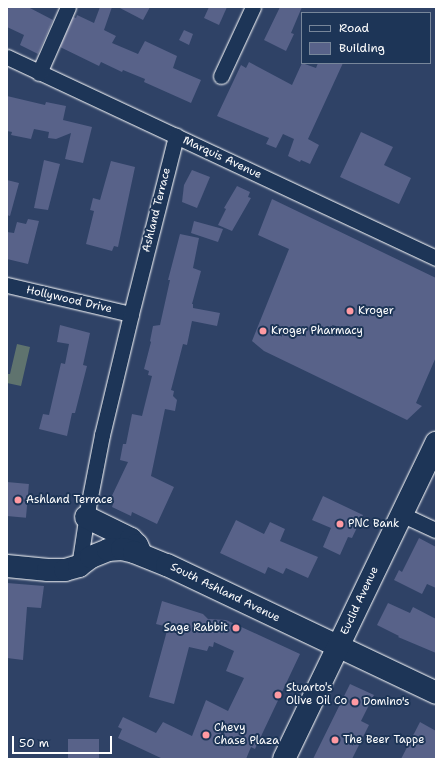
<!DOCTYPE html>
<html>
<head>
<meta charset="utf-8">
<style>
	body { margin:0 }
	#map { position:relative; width:443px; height:766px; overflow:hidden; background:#2f4266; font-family:"Shantell Sans",sans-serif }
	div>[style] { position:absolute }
	.green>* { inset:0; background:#5f736e }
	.building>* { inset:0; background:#586289; transform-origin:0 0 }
	.roads { filter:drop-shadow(0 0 1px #fff) drop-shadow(0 0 1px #fff) }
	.street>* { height:15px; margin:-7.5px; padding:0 7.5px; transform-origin:7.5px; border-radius:7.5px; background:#1d3557 }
	.secondary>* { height:22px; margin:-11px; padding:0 11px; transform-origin:11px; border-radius:11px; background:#1d3557 }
	.dots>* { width:11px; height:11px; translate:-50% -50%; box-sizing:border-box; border:2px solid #1d3557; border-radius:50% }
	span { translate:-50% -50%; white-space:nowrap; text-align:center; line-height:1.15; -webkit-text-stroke:4px #1d3557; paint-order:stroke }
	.street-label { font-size:11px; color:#fff }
	.poi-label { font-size:11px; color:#fff }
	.left { translate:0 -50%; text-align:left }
	.right { translate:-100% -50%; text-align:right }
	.frame { position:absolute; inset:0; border:8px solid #fff; pointer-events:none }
	.legend { position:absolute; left:301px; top:12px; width:130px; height:52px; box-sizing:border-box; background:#1d3557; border:1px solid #77869a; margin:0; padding:5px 7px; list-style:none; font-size:12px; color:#fff }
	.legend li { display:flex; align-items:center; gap:8px; height:20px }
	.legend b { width:20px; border:1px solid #77869a }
	.scale { position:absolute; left:12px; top:736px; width:100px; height:18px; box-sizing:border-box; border:2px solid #fff; border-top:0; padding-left:5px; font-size:12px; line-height:14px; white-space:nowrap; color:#fff; -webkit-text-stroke:3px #1d3557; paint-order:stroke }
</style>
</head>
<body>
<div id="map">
	<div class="green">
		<div style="clip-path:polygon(17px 344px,30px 347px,21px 386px,7px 383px,7px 374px,10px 374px)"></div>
	</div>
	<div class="building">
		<div style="clip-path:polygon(9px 7px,28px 7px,53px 20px,38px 54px,20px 45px,24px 35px,7px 27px,7px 11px)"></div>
		<div style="clip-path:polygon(100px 7px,112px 7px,104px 30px,116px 36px,112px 43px,138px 54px,145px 41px,177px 56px,173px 68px,201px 80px,191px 103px,144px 82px,145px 79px,123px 70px,122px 72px,101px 62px,99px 66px,60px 47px,73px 17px,76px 18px,77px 15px,94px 23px)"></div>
		<div style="clip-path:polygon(118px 7px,150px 7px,143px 20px)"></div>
		<div style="clip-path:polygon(209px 7px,227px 7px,219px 25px,204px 18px)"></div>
		<div style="clip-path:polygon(280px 7px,302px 7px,291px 33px,294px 34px,286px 51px,264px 40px)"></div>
		<div style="clip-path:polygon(184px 30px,193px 34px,189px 45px,179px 40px)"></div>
		<div style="clip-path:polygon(249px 62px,292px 85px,302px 63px,316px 68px,318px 63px,343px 63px,308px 139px,319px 145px,310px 164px,301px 160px,300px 162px,288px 156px,294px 139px,283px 134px,276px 148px,266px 144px,269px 138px,217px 116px,241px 65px,246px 68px)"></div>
		<div style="clip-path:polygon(7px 96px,45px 105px,46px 102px,66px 106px,63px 120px,92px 127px,83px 163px,65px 159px,71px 133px,56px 139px,48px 138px,49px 132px,34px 129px,31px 139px,11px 135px,12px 132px,7px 131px)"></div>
		<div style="clip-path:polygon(361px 132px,393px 147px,384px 165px,411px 178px,399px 204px,340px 177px)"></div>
		<div style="clip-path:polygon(44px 160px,60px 164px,48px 210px,34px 208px)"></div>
		<div style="clip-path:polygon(111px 161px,135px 167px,118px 247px,114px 246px,112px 251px,86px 244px,94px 211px,90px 210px,93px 198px,100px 200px)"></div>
		<div style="clip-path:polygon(192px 170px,210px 177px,197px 208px,182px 202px,184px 185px)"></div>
		<div style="clip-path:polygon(7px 180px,19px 183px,10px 216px,7px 215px)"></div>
		<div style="clip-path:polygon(237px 186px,250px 192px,248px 197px,251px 198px,232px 231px,218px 225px,226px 209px,224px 208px)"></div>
		<div style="clip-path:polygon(272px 199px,436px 278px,436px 357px,416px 403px,422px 406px,407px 420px,264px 351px,252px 341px,289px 249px,258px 235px)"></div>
		<div style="clip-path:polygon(28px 219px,39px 221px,28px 264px,7px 259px,7px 232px,14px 233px,17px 222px,26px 224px)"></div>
		<div style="clip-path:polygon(194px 221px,223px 229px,218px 242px,191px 233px)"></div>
		<div style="clip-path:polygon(180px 234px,199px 238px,193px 268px,201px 271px,192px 304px,193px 304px,193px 308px,220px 313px,217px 326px,192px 321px,187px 345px,183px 344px,171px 390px,174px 391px,173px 396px,177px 400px,175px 411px,165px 409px,151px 476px,174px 487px,157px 524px,132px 512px,131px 516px,112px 507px,113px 504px,109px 502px,128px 462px,120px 460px,123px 444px,126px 444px,132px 414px,142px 416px,152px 376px,148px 375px,149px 371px,144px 369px,151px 342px,150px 341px,153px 326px,160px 325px,170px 280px,168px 280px)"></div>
		<div style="clip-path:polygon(60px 325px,90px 333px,83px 365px,87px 366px,75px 413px,72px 413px,67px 436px,39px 429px,43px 414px,49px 415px,61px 363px,65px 364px,69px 344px,57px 342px)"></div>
		<div style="left:7px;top:482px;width:22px;height:34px;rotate:5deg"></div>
		<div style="clip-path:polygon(323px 496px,363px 515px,352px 538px,348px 537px,340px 555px,323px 547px,331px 528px,312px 520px)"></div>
		<div style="clip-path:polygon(236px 520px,264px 534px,270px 522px,285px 529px,280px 541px,318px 557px,308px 578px,286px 568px,283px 574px,268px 567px,265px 574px,220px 553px)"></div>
		<div style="clip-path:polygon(419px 538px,436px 547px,436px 588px,427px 584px,422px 594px,394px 580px,399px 570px,402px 572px)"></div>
		<div style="clip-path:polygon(7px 583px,44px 586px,41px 608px,27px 607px,23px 660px,7px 658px)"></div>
		<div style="clip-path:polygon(162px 601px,203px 614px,208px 619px,226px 620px,300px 654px,255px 749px,251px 747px,246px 759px,163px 759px,118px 738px,122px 729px,118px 727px,123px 717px,156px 733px,163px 722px,192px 736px,206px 700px,228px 711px,244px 678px,226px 671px,234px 651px,214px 642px,213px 647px,209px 646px,207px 651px,189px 647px,174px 704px,149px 697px,168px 627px,156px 624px)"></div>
		<div style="clip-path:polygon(388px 603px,410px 613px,413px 607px,436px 619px,436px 653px,398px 637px,399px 636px,377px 625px)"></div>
		<div style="clip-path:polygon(350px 684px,374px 695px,361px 721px,369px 725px,352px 759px,313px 759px)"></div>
		<div style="clip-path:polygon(420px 722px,436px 731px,436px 759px,401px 759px)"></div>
		<div style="left:99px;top:739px;width:20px;height:31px;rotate:90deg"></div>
	</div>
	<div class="roads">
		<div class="street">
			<div style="left:7px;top:57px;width:474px;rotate:25.1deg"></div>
			<div style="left:39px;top:73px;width:72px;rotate:-66.3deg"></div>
			<div style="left:221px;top:76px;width:76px;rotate:-65.1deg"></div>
			<div style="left:7px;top:285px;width:127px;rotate:13.2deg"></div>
			<div style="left:401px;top:514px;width:38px;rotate:25deg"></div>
			<div style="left:79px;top:566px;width:60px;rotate:-81.3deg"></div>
			<div style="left:88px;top:507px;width:73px;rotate:-79deg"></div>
			<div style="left:102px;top:435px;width:124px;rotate:-76.5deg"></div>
			<div style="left:131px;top:314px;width:184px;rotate:-75.8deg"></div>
		</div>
		<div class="secondary">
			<div style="left:86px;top:517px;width:50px;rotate:26.1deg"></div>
			<div style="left:131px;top:539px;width:8px;rotate:45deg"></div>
			<div style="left:137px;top:545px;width:10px;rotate:66deg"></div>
			<div style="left:7px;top:566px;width:41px;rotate:5.6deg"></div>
			<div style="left:48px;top:570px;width:17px"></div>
			<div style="left:65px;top:570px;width:15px;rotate:-16deg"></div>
			<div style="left:79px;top:566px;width:15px;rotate:-37deg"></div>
			<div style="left:91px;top:557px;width:18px;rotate:-22deg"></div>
			<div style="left:108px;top:550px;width:14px;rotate:-4deg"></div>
			<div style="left:122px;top:549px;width:12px;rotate:14deg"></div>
			<div style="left:134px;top:552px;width:35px;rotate:22deg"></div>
			<div style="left:167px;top:565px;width:298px;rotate:25.4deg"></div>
			<div style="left:284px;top:759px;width:351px;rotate:-64.3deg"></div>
		</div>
	</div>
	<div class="dots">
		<div style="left:350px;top:311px;background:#ff9aa2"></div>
		<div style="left:263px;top:331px;background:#ff9aa2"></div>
		<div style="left:18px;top:500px;background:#ff9aa2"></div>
		<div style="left:340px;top:524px;background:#ff9aa2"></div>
		<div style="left:236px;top:628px;background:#ff9aa2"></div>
		<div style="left:278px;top:695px;background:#ff9aa2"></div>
		<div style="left:355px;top:702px;background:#ff9aa2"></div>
		<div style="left:206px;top:735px;background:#ff9aa2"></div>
		<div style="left:335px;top:740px;background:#ff9aa2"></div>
	</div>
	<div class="street-label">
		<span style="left:222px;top:158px;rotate:25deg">Marquis Avenue</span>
		<span style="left:157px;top:210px;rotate:-76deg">Ashland Terrace</span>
		<span style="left:69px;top:300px;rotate:13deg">Hollywood Drive</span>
		<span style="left:225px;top:593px;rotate:26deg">South Ashland Avenue</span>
		<span style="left:360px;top:601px;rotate:-65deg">Euclid Avenue</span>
	</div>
	<div class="poi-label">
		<span class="left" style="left:358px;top:311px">Kroger</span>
		<span class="left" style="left:271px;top:331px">Kroger Pharmacy</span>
		<span class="left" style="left:26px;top:500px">Ashland Terrace</span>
		<span class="left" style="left:348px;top:524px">PNC Bank</span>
		<span class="right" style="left:228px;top:628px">Sage Rabbit</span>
		<span class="left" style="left:286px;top:695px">Stuarto's<br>Olive Oil Co</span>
		<span class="left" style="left:363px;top:702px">Domino's</span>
		<span class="left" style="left:214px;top:735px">Chevy<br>Chase Plaza</span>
		<span class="left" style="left:343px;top:740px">The Beer Tappe</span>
	</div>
	<div class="frame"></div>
	<ul class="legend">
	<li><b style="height:5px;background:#1d3557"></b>Road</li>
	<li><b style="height:11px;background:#586289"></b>Building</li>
	</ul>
	<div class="scale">50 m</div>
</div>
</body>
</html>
